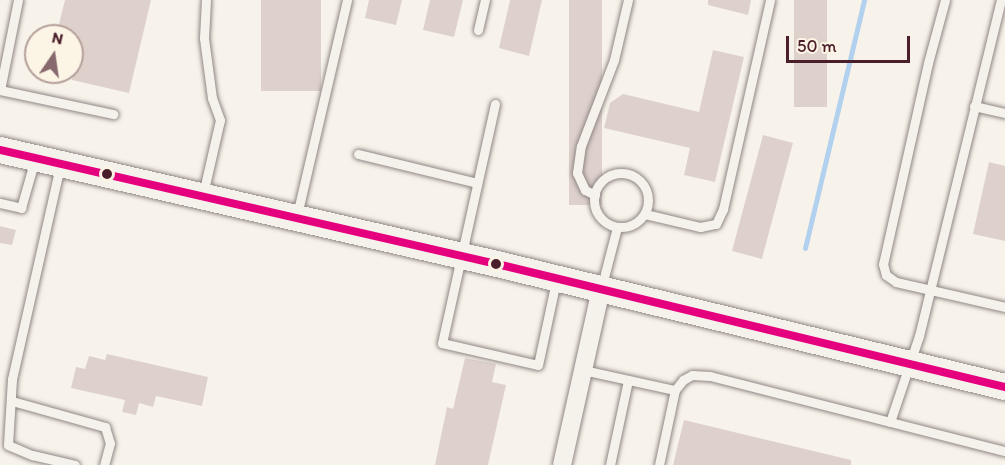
<!DOCTYPE html>
<html>
<head>
<meta charset="utf-8">
<style>
	body { margin:0 }
	#map { position:relative; width:1005px; height:465px; overflow:hidden; background:#f7f3ea; font-family:Itim,sans-serif }
	div>[style] { position:absolute }
	.stream>* { height:5px; margin:-2.5px; padding:0 2.5px; transform-origin:2.5px; border-radius:2.5px; background:#b2d1ee }
	.building>* { inset:0; background:#ded1cc; transform-origin:0 0 }
	.roads { filter:drop-shadow(0 0 2px #908684) drop-shadow(0 0 2px #908684) }
	.lane>* { height:9px; margin:-4.5px; padding:0 4.5px; transform-origin:4.5px; border-radius:4.5px; background:#f5f2ec }
	.lane>.ring { margin:-4.5px; padding:0; box-sizing:content-box; background:none; border:9px solid #f5f2ec; border-radius:50% }
	.street>* { height:18px; margin:-9px; padding:0 9px; transform-origin:9px; border-radius:9px; background:#f5f2ec }
	.secondary>* { height:26px; margin:-13px; padding:0 13px; transform-origin:13px; border-radius:13px; background:#f5f2ec }
	.bus-1>* { height:8px; margin:-4px; padding:0 4px; transform-origin:4px; border-radius:4px; background:#e5007d }
	.dots>* { width:16px; height:16px; translate:-50% -50%; box-sizing:border-box; border:3px solid #fcf5e5; border-radius:50% }
	span { translate:-50% -50%; white-space:nowrap; text-align:center; line-height:1.15; -webkit-text-stroke:5px #fcf5e5; paint-order:stroke }
	.north { position:absolute; left:24px; top:24px; width:60px; height:60px; box-sizing:border-box; background:#fcf5e5; border:2px solid #b59f9b; border-radius:50%; rotate:13deg; font-size:16px; font-weight:700; line-height:24px; text-align:center; color:#4a1f2b }
	.north::after { content:''; display:block; margin:auto; width:21px; height:27px; background:#87696e; clip-path:polygon(50% 0,100% 100%,50% 72%,0 100%) }
	.scale { position:absolute; left:786px; top:36px; width:124px; height:27px; box-sizing:border-box; border:3px solid #4a1f2b; border-top:0; padding-left:8px; font-size:18px; line-height:21px; white-space:nowrap; color:#4a1f2b; -webkit-text-stroke:4px #fcf5e5; paint-order:stroke }
</style>
</head>
<body>
<div id="map">
	<div class="stream">
		<div style="left:805px;top:248px;width:255px;rotate:-76.6deg"></div>
	</div>
	<div class="building">
		<div style="clip-path:polygon(65px 0,151px 0,129px 93px,72px 80px,72px 36px,56px 36px)"></div>
		<div style="left:261px;top:0;width:60px;height:91px"></div>
		<div style="clip-path:polygon(369px 0,402px 0,396px 25px,365px 18px)"></div>
		<div style="clip-path:polygon(430px 0,463px 0,454px 37px,423px 30px)"></div>
		<div style="clip-path:polygon(510px 0,542px 0,529px 56px,499px 48px)"></div>
		<div style="left:569px;top:0;width:33px;height:205px"></div>
		<div style="clip-path:polygon(708px 0,751px 0,748px 15px,708px 5px)"></div>
		<div style="left:794px;top:0;width:33px;height:107px"></div>
		<div style="clip-path:polygon(713px 50px,744px 57px,715px 182px,684px 175px,690px 148px,604px 128px,610px 103px,623px 94px,699px 112px)"></div>
		<div style="left:763px;top:135px;width:31px;height:120px;rotate:15deg"></div>
		<div style="clip-path:polygon(989px 162px,1005px 166px,1005px 241px,973px 234px)"></div>
		<div style="clip-path:polygon(0 226px,16px 230px,12px 245px,0 243px)"></div>
		<div style="clip-path:polygon(107px 354px,208px 377px,202px 406px,156px 396px,153px 407px,139px 403px,136px 415px,122px 412px,125px 400px,71px 388px,76px 367px,85px 369px,89px 356px,105px 360px)"></div>
		<div style="clip-path:polygon(465px 358px,496px 364px,492px 382px,506px 385px,488px 465px,435px 465px,447px 407px,453px 409px)"></div>
		<div style="clip-path:polygon(684px 420px,851px 460px,851px 465px,673px 465px)"></div>
	</div>
	<div class="roads">
		<div class="lane">
			<div style="left:945px;top:0;width:65px;rotate:105.1deg"></div>
			<div style="left:928px;top:63px;width:206px;rotate:102.6deg"></div>
			<div style="left:883px;top:264px;width:11px;rotate:75deg"></div>
			<div style="left:886px;top:275px;width:12px;rotate:35deg"></div>
			<div style="left:896px;top:282px;width:112px;rotate:12.9deg"></div>
			<div style="left:478px;top:30px;width:31px;rotate:-77deg"></div>
			<div style="left:0;top:90px;width:116px;rotate:12deg"></div>
			<div style="left:0;top:90px;width:92px;rotate:-78.7deg"></div>
			<div style="left:495px;top:104px;width:245px;rotate:102.5deg"></div>
			<div style="left:442px;top:343px;width:98px;rotate:12.9deg"></div>
			<div style="left:538px;top:365px;width:86px;rotate:-77.9deg"></div>
			<div style="left:974px;top:106px;width:32px;rotate:13deg"></div>
			<div style="left:358px;top:154px;width:122px;rotate:13.7deg"></div>
			<div style="left:60px;top:166px;width:218px;rotate:102.7deg"></div>
			<div style="left:12px;top:379px;width:66px;rotate:93.5deg"></div>
			<div style="left:8px;top:445px;width:26px;rotate:23deg"></div>
			<div style="left:32px;top:455px;width:44px;rotate:13.1deg"></div>
			<div class="ring" style="left:594px;top:173px;width:45px;height:45px"></div>
			<div style="left:203px;top:194px;width:76px;rotate:-77.1deg"></div>
			<div style="left:220px;top:120px;width:23px;rotate:-110deg"></div>
			<div style="left:212px;top:98px;width:61px;rotate:-97.6deg"></div>
			<div style="left:204px;top:38px;width:38px;rotate:-87deg"></div>
			<div style="left:595px;top:195px;width:11px;rotate:-153deg"></div>
			<div style="left:585px;top:190px;width:19px;rotate:-115deg"></div>
			<div style="left:577px;top:173px;width:27px;rotate:-82deg"></div>
			<div style="left:581px;top:146px;width:92px;rotate:-69deg"></div>
			<div style="left:614px;top:60px;width:62px;rotate:-76.9deg"></div>
			<div style="left:0;top:203px;width:22px;rotate:13deg"></div>
			<div style="left:21px;top:208px;width:51px;rotate:-74.1deg"></div>
			<div style="left:645px;top:214px;width:57px;rotate:13.3deg"></div>
			<div style="left:700px;top:227px;width:16px;rotate:-11deg"></div>
			<div style="left:716px;top:224px;width:17px;rotate:-65deg"></div>
			<div style="left:723px;top:209px;width:214px;rotate:-77.3deg"></div>
			<div style="left:297px;top:215px;width:221px;rotate:-76.9deg"></div>
			<div style="left:601px;top:289px;width:64px;rotate:-75.5deg"></div>
			<div style="left:583px;top:370px;width:94px;rotate:12.3deg"></div>
			<div style="left:12px;top:401px;width:97px;rotate:15.6deg"></div>
			<div style="left:105px;top:427px;width:17px;rotate:73deg"></div>
			<div style="left:110px;top:443px;width:23px;rotate:105deg"></div>
			<div style="left:890px;top:422px;width:91px;rotate:-71.4deg"></div>
			<div style="left:919px;top:336px;width:346px;rotate:-76.3deg"></div>
			<div style="left:610px;top:465px;width:87px;rotate:-78deg"></div>
			<div style="left:659px;top:465px;width:77px;rotate:-78deg"></div>
			<div style="left:675px;top:390px;width:13px;rotate:-51deg"></div>
			<div style="left:683px;top:380px;width:10px;rotate:-29deg"></div>
			<div style="left:692px;top:375px;width:18px;rotate:3deg"></div>
			<div style="left:710px;top:376px;width:304px;rotate:14.3deg"></div>
		</div>
		<div class="street">
			<div style="left:562px;top:465px;width:180px;rotate:-77.5deg"></div>
		</div>
		<div class="secondary">
			<div style="left:0;top:150px;width:510px;rotate:12.92deg"></div>
			<div style="left:497px;top:264px;width:523px;rotate:13.61deg"></div>
		</div>
	</div>
	<div class="bus-1">
		<div style="left:0;top:150px;width:510px;rotate:12.92deg"></div>
		<div style="left:497px;top:264px;width:523px;rotate:13.61deg"></div>
	</div>
	<div class="dots">
		<div style="left:107px;top:174px;background:#4a1f2b"></div>
		<div style="left:496px;top:264px;background:#4a1f2b"></div>
	</div>
	<div class="north">N</div>
	<div class="scale">50 m</div>
</div>
</body>
</html>
